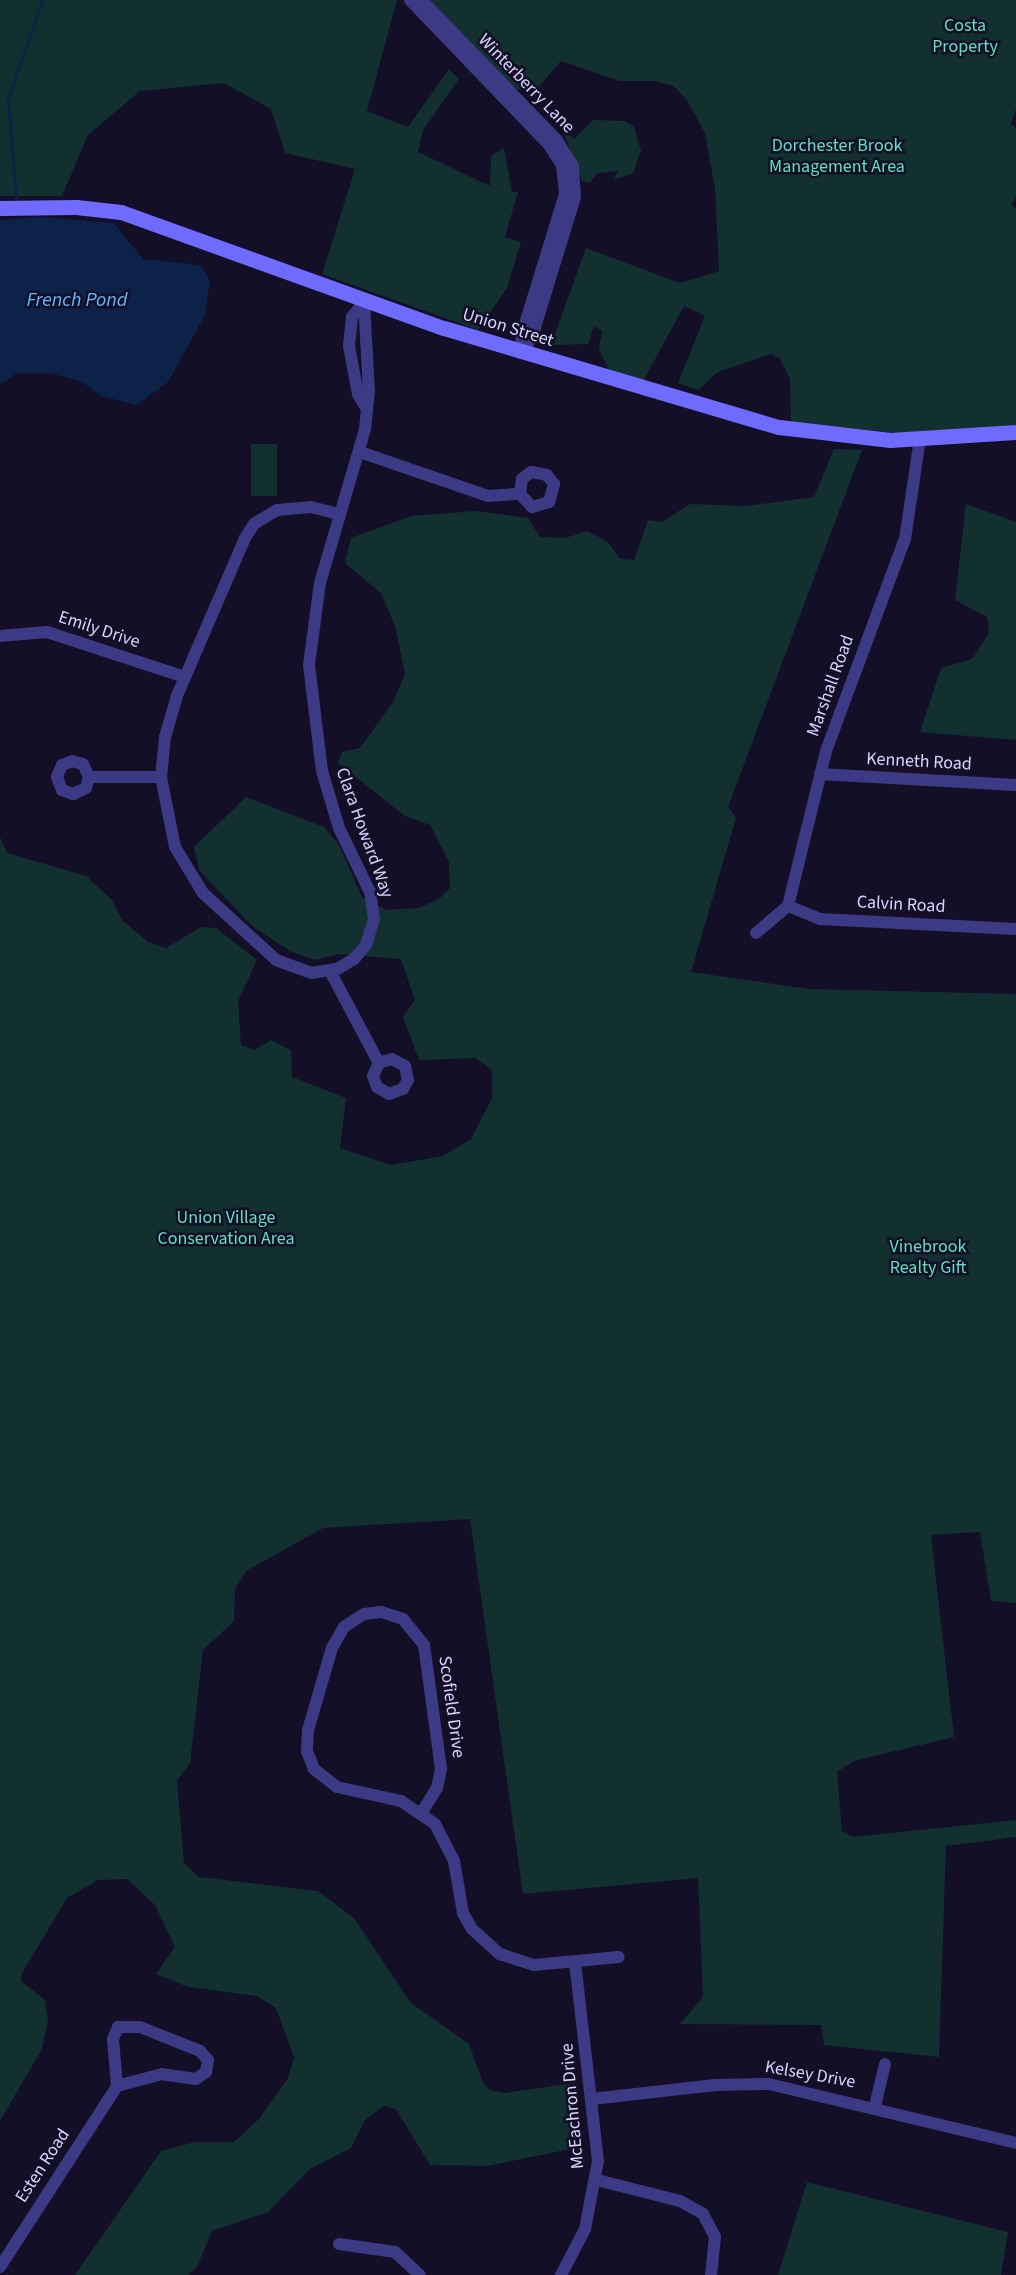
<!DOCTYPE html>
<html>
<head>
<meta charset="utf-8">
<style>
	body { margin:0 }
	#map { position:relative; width:1016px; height:2275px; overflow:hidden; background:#130f26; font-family:"Source Sans 3",sans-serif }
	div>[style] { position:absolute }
	.green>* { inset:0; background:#12302f; transform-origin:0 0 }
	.water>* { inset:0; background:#0c2248 }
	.stream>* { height:3px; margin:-1.5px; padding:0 1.5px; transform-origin:1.5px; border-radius:1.5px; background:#0c2248 }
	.street>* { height:12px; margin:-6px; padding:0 6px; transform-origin:6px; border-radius:6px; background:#3d3a85 }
	.secondary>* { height:15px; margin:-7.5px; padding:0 7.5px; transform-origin:7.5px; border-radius:7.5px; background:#6f6bff }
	span { translate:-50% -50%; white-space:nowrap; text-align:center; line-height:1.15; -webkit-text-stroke:5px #130f26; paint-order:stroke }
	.park-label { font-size:18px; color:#5fe0c0 }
	.street-label { font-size:18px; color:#d9d4ff }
	.water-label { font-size:20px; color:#62b6ff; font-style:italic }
</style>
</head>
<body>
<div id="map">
	<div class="green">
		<div style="clip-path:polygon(0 0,397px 0,367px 111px,408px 127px,449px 69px,459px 79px,423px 130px,418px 152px,490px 186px,491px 156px,504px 148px,512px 192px,518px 192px,505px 237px,521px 242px,507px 288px,478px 330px,322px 274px,355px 169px,285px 153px,271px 109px,224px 83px,140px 91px,88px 135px,62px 196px,0 196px)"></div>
		<div style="clip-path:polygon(430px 0,1016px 0,1016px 109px,1011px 124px,1016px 128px,1016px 195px,1011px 206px,1016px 208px,1016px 431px,964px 440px,791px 422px,790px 379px,780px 359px,771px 354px,718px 372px,698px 390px,678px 383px,705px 316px,684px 306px,640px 387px,613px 378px,599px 350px,602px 331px,594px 326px,588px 344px,551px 345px,586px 248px,680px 283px,719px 271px,715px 189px,705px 133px,687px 100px,674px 86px,654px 81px,619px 81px,561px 61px,534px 92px,515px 89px)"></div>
		<div style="clip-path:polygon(593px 120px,625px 121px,634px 127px,641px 151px,633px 173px,614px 180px,618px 171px,597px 173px,590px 183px,582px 181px,565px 136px,568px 132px,574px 139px)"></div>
		<div style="left:251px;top:444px;width:26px;height:52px"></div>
		<div style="clip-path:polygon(834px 449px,862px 450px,728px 807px,736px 818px,691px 972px,809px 989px,1016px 994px,1016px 1603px,991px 1601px,980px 1532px,931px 1535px,954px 1737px,854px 1761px,837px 1772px,842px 1831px,853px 1837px,1016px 1820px,1016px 1837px,946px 1846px,939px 2057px,824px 2045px,821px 2025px,680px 2024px,703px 1997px,698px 1878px,523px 1894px,470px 1519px,323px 1528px,246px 1571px,235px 1589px,234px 1621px,203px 1650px,190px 1763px,177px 1781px,184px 1863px,199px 1877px,318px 1891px,354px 1918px,411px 2003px,469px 2044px,483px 2083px,490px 2090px,505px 2093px,575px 2083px,580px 2147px,487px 2166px,430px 2165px,396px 2109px,384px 2106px,365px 2120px,351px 2148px,310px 2169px,268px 2212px,212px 2231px,197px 2267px,188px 2275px,75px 2275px,161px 2151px,195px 2142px,234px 2142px,259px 2119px,288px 2078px,294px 2057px,276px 2008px,257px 1996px,188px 1987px,156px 1974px,175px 1947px,155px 1905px,127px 1879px,98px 1880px,67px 1898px,21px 1975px,22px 1982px,45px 2000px,48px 2021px,42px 2049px,0 2121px,0 837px,7px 853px,86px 876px,111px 899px,122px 920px,148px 942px,166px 948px,201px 927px,216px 928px,257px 960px,238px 1001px,241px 1045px,254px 1050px,271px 1040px,291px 1050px,292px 1077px,346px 1098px,340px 1148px,391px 1165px,443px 1156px,471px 1139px,492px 1098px,492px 1070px,475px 1058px,419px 1060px,403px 1017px,415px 1000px,401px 959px,339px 954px,315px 960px,290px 951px,252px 926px,199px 870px,194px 847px,246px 797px,324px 827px,339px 845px,362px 897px,386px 910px,419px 908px,439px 899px,450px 888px,449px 862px,430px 825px,405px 816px,338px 763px,342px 752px,360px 748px,393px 702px,405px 674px,395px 626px,381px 593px,345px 563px,351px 538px,411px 516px,476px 511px,528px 518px,540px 537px,565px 538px,587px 531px,608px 542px,620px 559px,634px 560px,648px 520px,662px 522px,690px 504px,746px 506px,814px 497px)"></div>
		<div style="clip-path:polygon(966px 504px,1016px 522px,1016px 740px,920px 732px,941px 668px,972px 659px,989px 633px,987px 617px,955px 600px)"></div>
		<div style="clip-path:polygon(807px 2182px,1008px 2232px,1001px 2275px,778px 2275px)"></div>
	</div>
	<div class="water">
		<div style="clip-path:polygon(40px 217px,114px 223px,143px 259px,201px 265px,210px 281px,205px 315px,168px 382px,137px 405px,101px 396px,81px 381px,49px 373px,17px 373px,0 385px,0 220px)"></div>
	</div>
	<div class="stream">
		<div style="left:16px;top:197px;width:98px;rotate:-94.7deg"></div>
		<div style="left:8px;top:99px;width:105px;rotate:-71deg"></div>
	</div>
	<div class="street">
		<div style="left:410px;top:0;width:201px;rotate:46.2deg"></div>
		<div style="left:549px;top:145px;width:24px;rotate:57deg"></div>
		<div style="left:562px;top:165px;width:29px;rotate:84deg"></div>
		<div style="left:565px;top:194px;width:146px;rotate:107.1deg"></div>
		<div style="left:522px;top:334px;width:19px;rotate:93deg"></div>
		<div style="left:521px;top:353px;width:19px;rotate:-55deg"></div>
		<div style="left:532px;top:337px;width:146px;rotate:-72.9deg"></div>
		<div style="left:575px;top:197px;width:31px;rotate:-94deg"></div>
		<div style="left:573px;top:166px;width:32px;rotate:-122deg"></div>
		<div style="left:556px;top:139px;width:193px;rotate:-134deg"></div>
		<div style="left:364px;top:302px;width:19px;rotate:129deg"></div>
		<div style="left:352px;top:317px;width:29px;rotate:96deg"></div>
		<div style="left:349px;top:346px;width:49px;rotate:79.4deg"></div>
		<div style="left:358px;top:394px;width:16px;rotate:60deg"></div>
		<div style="left:360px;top:452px;width:135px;rotate:19deg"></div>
		<div style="left:488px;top:496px;width:32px;rotate:-4deg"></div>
		<div style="left:520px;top:494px;width:18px;rotate:47deg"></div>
		<div style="left:532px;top:507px;width:18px;rotate:-16deg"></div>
		<div style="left:549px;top:502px;width:19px;rotate:-74deg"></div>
		<div style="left:554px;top:484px;width:11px;rotate:-128deg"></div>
		<div style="left:547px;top:475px;width:16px;rotate:-169deg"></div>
		<div style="left:531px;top:472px;width:11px;rotate:142deg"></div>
		<div style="left:522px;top:479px;width:15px;rotate:98deg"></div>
		<div style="left:339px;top:514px;width:29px;rotate:-166deg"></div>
		<div style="left:311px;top:507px;width:34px;rotate:175deg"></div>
		<div style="left:277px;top:510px;width:27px;rotate:149deg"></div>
		<div style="left:254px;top:524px;width:17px;rotate:123deg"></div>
		<div style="left:245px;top:538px;width:172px;rotate:113.3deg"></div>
		<div style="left:177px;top:696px;width:43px;rotate:106.3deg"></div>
		<div style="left:165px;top:737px;width:40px;rotate:95.7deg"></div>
		<div style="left:161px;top:777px;width:71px;rotate:78.7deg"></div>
		<div style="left:175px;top:847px;width:54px;rotate:58.7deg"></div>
		<div style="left:203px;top:893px;width:99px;rotate:42.5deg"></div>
		<div style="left:276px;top:960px;width:38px;rotate:20deg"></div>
		<div style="left:312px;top:973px;width:27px;rotate:-10deg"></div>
		<div style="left:339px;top:968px;width:17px;rotate:-31deg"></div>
		<div style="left:354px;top:959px;width:18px;rotate:-49deg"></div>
		<div style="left:366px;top:945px;width:27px;rotate:-73deg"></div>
		<div style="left:374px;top:919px;width:27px;rotate:-98deg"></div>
		<div style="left:370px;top:892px;width:71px;rotate:-115.8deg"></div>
		<div style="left:339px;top:828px;width:59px;rotate:-106.6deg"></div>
		<div style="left:322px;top:771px;width:107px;rotate:-97deg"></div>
		<div style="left:309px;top:665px;width:83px;rotate:-82.4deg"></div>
		<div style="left:320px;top:583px;width:160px;rotate:-73.7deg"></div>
		<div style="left:365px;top:429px;width:37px;rotate:-84deg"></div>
		<div style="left:369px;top:392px;width:90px;rotate:-93.2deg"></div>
		<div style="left:0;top:636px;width:47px;rotate:-4.9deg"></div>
		<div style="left:47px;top:632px;width:145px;rotate:18.1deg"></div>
		<div style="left:820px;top:774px;width:196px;rotate:3.2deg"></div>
		<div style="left:89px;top:777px;width:14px;rotate:-115deg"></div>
		<div style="left:83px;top:764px;width:11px;rotate:-165deg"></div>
		<div style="left:72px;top:761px;width:11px;rotate:158deg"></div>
		<div style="left:62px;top:765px;width:13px;rotate:113deg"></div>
		<div style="left:57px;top:777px;width:14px;rotate:69deg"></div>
		<div style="left:62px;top:790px;width:12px;rotate:20deg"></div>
		<div style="left:73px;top:794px;width:14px;rotate:-25deg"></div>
		<div style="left:86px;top:788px;width:11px;rotate:-75deg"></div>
		<div style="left:89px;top:777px;width:72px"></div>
		<div style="left:788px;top:906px;width:35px;rotate:22deg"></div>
		<div style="left:820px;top:919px;width:196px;rotate:2.9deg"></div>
		<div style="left:756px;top:933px;width:42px;rotate:-40.2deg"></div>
		<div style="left:788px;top:906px;width:160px;rotate:-76.2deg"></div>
		<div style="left:826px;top:751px;width:226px;rotate:-69.6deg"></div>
		<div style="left:905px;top:539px;width:101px;rotate:-81.5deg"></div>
		<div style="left:330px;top:971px;width:104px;rotate:62deg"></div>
		<div style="left:379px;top:1063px;width:14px;rotate:115deg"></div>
		<div style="left:373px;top:1076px;width:12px;rotate:70deg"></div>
		<div style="left:377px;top:1087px;width:14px;rotate:30deg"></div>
		<div style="left:389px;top:1094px;width:15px;rotate:-20deg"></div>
		<div style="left:403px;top:1089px;width:10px;rotate:-61deg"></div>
		<div style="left:408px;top:1080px;width:14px;rotate:-102deg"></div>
		<div style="left:405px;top:1066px;width:15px;rotate:-152deg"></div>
		<div style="left:392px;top:1059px;width:14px;rotate:163deg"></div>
		<div style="left:422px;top:1812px;width:28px;rotate:-58deg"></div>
		<div style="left:437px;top:1788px;width:19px;rotate:-78deg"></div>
		<div style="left:441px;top:1769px;width:125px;rotate:-97.8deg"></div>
		<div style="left:424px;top:1645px;width:33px;rotate:-129deg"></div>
		<div style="left:403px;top:1619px;width:23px;rotate:-162deg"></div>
		<div style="left:381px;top:1612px;width:17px;rotate:173deg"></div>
		<div style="left:364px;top:1614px;width:24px;rotate:147deg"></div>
		<div style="left:344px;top:1627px;width:24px;rotate:120deg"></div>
		<div style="left:332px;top:1648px;width:85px;rotate:106.3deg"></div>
		<div style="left:308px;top:1730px;width:21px;rotate:93deg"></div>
		<div style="left:307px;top:1751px;width:19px;rotate:69deg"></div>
		<div style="left:314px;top:1769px;width:29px;rotate:38deg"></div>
		<div style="left:337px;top:1787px;width:66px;rotate:12.3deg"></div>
		<div style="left:401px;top:1801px;width:41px;rotate:34.1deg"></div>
		<div style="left:435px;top:1824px;width:42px;rotate:62.8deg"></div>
		<div style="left:454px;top:1861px;width:53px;rotate:80.2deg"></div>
		<div style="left:463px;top:1913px;width:18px;rotate:61deg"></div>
		<div style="left:472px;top:1929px;width:38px;rotate:42deg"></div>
		<div style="left:500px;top:1954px;width:36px;rotate:18deg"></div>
		<div style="left:534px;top:1965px;width:85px;rotate:-5.4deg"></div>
		<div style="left:592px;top:2099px;width:124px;rotate:-6.5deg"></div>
		<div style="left:715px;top:2085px;width:54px;rotate:-1.1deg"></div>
		<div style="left:769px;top:2084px;width:254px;rotate:13.4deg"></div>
		<div style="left:875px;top:2106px;width:43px;rotate:-76.6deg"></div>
		<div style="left:597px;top:2180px;width:86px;rotate:14.2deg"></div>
		<div style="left:680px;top:2201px;width:26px;rotate:29deg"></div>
		<div style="left:703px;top:2214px;width:26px;rotate:62deg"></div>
		<div style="left:715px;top:2237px;width:38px;rotate:96deg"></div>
		<div style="left:339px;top:2244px;width:57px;rotate:8.1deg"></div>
		<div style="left:395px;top:2252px;width:34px;rotate:43deg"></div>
		<div style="left:0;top:2267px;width:216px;rotate:-57.1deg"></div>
		<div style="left:117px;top:2086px;width:47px;rotate:-94.9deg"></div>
		<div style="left:113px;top:2039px;width:13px;rotate:-67deg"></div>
		<div style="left:118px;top:2027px;width:22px"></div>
		<div style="left:140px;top:2027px;width:65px;rotate:21.8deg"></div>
		<div style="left:200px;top:2051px;width:12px;rotate:48deg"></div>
		<div style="left:208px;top:2060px;width:12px;rotate:99deg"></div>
		<div style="left:206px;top:2072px;width:12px;rotate:145deg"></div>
		<div style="left:196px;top:2079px;width:34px;rotate:-172deg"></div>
		<div style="left:162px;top:2074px;width:47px;rotate:165.1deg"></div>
		<div style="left:561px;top:2275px;width:52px;rotate:-62.4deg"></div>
		<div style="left:585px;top:2229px;width:69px;rotate:-79.2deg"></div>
		<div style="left:598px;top:2161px;width:200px;rotate:-96.6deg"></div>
	</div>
	<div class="secondary">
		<div style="left:0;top:208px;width:76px;rotate:-0.8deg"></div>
		<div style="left:76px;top:207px;width:45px;rotate:6.3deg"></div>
		<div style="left:121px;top:212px;width:343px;rotate:19.8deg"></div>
		<div style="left:444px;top:328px;width:349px;rotate:16.5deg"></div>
		<div style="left:779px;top:427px;width:112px;rotate:6.7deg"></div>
		<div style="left:890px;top:440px;width:126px;rotate:-3.6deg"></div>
	</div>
	<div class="park-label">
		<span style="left:965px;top:37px">Costa<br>Property</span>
		<span style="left:837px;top:157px">Dorchester Brook<br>Management Area</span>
		<span style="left:226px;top:1229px">Union Village<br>Conservation Area</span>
		<span style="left:928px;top:1258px">Vinebrook<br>Realty Gift</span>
	</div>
	<div class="street-label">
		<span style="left:526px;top:84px;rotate:46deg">Winterberry Lane</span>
		<span style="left:508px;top:328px;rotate:17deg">Union Street</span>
		<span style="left:99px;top:630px;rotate:18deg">Emily Drive</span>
		<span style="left:831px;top:686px;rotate:-70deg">Marshall Road</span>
		<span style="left:919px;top:762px;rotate:3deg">Kenneth Road</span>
		<span style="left:364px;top:833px;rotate:70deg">Clara Howard Way</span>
		<span style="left:901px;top:905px;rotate:3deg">Calvin Road</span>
		<span style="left:451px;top:1707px;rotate:82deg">Scofield Drive</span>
		<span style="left:810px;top:2075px;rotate:10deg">Kelsey Drive</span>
		<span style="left:573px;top:2106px;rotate:-95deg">McEachron Drive</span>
		<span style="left:43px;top:2166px;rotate:-57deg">Esten Road</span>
	</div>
	<div class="water-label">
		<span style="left:77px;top:300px">French Pond</span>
	</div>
</div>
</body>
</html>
